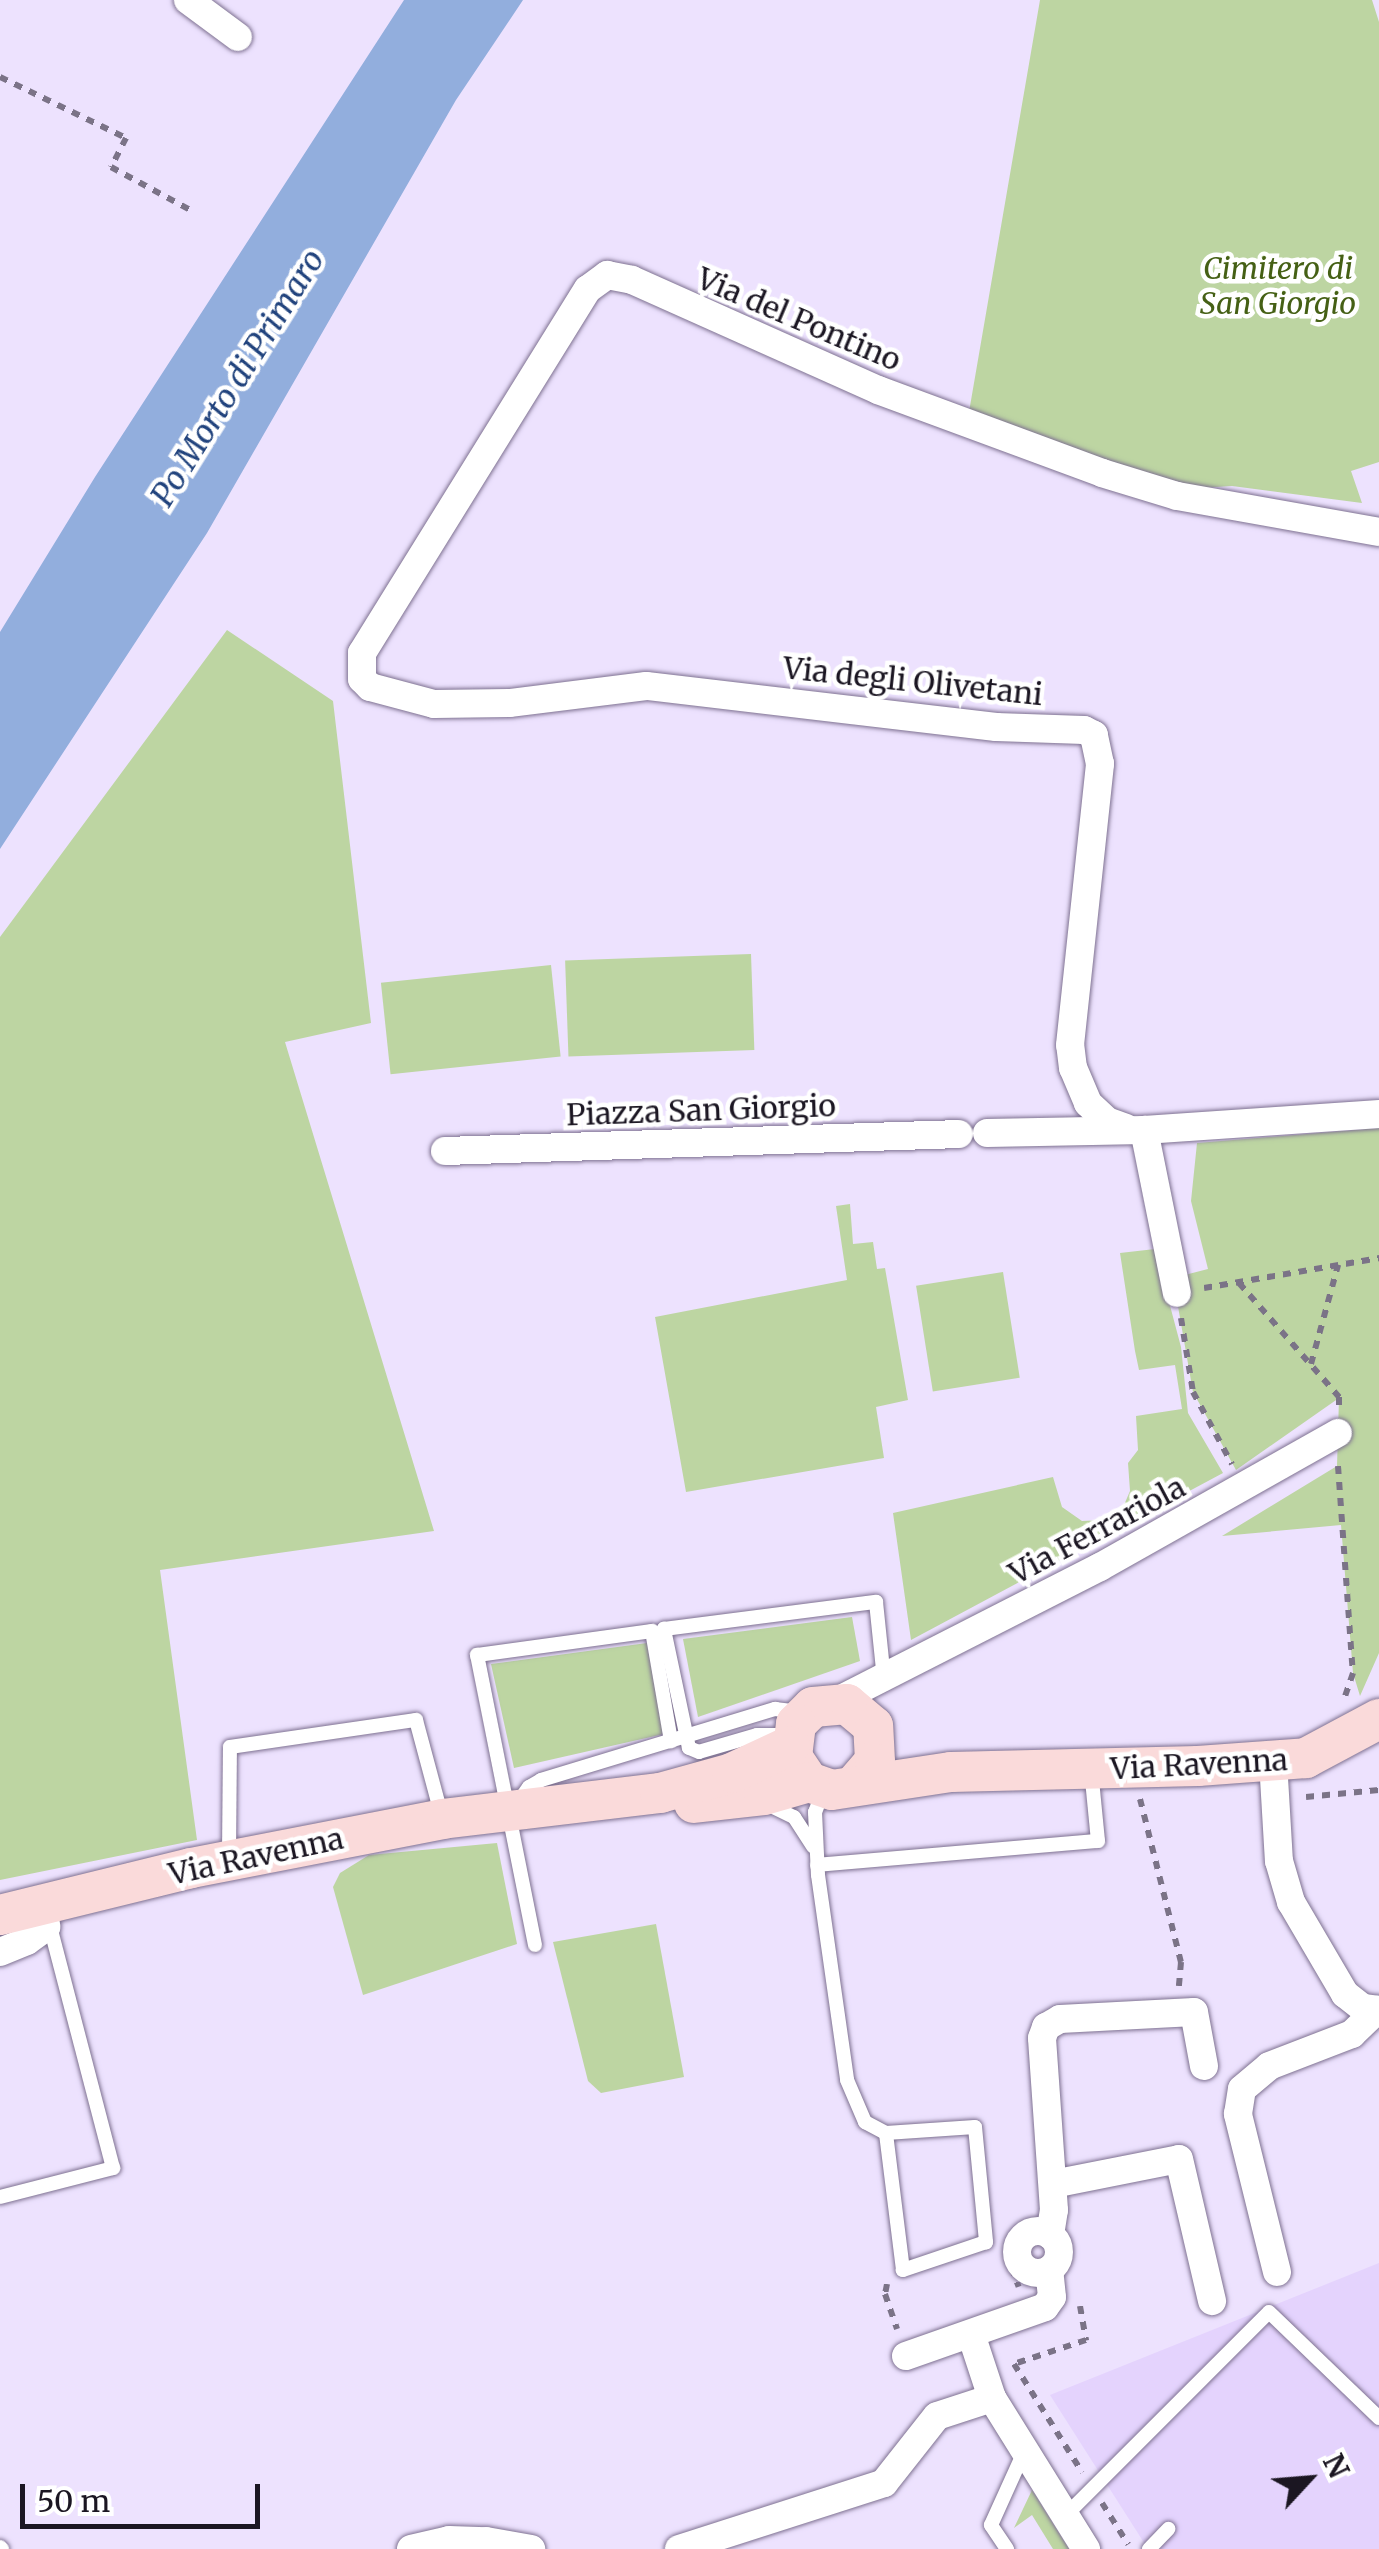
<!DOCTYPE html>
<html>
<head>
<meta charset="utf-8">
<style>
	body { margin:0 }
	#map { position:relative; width:1379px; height:2549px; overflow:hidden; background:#ede2fe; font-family:Merriweather,serif }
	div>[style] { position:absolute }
	.built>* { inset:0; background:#e4d3fd }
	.green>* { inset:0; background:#bdd5a2; transform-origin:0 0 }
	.water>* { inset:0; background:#92aedd }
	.path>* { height:6px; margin-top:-3px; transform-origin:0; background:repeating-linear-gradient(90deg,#7b7387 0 8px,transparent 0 16px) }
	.roads { filter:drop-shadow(0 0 2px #7e7191) drop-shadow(0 0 2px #7e7191) }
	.service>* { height:14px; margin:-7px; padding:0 7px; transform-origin:7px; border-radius:7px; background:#fff }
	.minor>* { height:28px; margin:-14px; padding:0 14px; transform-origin:14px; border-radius:14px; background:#fff }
	.minor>.ring { margin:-14px; padding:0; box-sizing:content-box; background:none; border:28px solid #fff; border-radius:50% }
	.secondary>* { height:40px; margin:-20px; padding:0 20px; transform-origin:20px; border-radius:20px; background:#fadada }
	span { translate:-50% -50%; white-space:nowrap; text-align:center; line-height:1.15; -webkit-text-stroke:9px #fff; paint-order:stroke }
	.park-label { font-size:30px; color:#456015; font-style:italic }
	.street-label { font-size:30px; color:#1b1622 }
	.water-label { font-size:32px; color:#21437d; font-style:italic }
	.north { position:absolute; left:1259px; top:2429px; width:100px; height:100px; -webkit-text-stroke:8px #fff; paint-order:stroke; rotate:64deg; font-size:28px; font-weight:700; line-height:40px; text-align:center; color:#1b1622 }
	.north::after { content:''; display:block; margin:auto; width:35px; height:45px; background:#1b1622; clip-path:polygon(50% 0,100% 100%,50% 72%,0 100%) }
	.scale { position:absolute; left:20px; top:2484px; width:240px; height:45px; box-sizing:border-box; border:5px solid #1b1622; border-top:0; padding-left:12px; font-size:30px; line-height:35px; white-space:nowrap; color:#1b1622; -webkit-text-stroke:8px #fff; paint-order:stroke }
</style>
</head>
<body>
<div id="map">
	<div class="built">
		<div style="clip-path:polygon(1379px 2263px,1379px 2549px,1148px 2549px,1050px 2395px)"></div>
	</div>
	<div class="green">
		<div style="clip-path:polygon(1040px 0,1372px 0,1379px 22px,1379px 462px,1351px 471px,1362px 503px,1232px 486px,1200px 488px,1095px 458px,969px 412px)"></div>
		<div style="clip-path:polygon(227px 630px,333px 701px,371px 1023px,285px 1042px,434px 1531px,160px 1570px,197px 1840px,0 1880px,0 937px)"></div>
		<div style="left:751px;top:954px;width:96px;height:186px;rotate:88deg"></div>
		<div style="left:551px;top:965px;width:92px;height:171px;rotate:84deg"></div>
		<div style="clip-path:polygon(1379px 1128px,1379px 1653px,1360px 1696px,1353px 1673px,1341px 1525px,1222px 1536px,1337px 1466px,1339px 1398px,1236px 1470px,1193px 1392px,1173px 1278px,1208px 1269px,1191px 1201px,1197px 1143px)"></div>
		<div style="clip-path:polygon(850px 1204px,853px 1244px,873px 1242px,877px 1269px,885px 1268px,908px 1400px,876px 1407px,884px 1458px,686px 1492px,655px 1317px,847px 1280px,836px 1206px)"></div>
		<div style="clip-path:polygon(1155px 1249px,1181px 1347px,1188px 1413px,1223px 1473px,911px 1640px,893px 1513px,1053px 1477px,1062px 1507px,1082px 1521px,1105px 1520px,1124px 1505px,1130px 1491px,1128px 1463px,1138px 1450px,1136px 1416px,1182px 1409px,1175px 1365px,1139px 1370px,1135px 1351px,1120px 1253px)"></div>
		<div style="left:1003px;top:1272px;width:107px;height:88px;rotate:81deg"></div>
		<div style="clip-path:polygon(852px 1617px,860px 1661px,698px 1717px,683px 1639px)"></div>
		<div style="clip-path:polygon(647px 1643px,664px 1734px,514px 1768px,491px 1664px)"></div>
		<div style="clip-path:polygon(497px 1843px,517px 1944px,363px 1995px,333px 1887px,340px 1873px,369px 1855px)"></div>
		<div style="clip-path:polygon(656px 1924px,684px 2077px,601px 2093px,588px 2081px,553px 1942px)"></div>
		<div style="clip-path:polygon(1032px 2490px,1069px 2549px,1053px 2549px,1032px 2515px,1014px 2528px)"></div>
	</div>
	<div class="water">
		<div style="clip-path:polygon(404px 0,523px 0,456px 100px,207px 533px,0 849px,0 632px,95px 477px)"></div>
	</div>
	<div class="path">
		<div style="left:0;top:77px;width:140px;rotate:25.8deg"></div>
		<div style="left:126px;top:138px;width:33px;rotate:117deg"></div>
		<div style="left:111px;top:167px;width:92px;rotate:28.5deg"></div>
		<div style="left:1239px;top:1283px;width:152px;rotate:48.7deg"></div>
		<div style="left:1339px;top:1397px;width:12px;rotate:90deg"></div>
		<div style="left:1204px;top:1288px;width:178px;rotate:-9.7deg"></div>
		<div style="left:1181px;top:1318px;width:75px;rotate:80.8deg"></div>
		<div style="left:1193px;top:1392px;width:82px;rotate:61.6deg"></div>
		<div style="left:1311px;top:1364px;width:103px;rotate:-74.7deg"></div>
		<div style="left:1338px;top:1466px;width:208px;rotate:85.9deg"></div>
		<div style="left:1353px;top:1673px;width:24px;rotate:109deg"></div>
		<div style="left:1306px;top:1797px;width:73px;rotate:-5.5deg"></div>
		<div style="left:1140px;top:1799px;width:168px;rotate:75.9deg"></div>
		<div style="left:1181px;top:1962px;width:24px;rotate:95deg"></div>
		<div style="left:1006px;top:2252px;width:37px;rotate:70deg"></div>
		<div style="left:887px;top:2284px;width:10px;rotate:101deg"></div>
		<div style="left:885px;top:2294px;width:37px;rotate:71deg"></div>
		<div style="left:1080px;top:2306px;width:35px;rotate:80deg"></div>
		<div style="left:1086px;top:2340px;width:76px;rotate:161.6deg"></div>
		<div style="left:1014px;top:2364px;width:128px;rotate:57.8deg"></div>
		<div style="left:1102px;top:2503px;width:49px;rotate:57.6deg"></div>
	</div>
	<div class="roads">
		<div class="service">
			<div style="left:785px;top:1735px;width:28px;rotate:180deg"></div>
			<div style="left:757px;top:1735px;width:60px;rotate:163.7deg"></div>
			<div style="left:699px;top:1752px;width:11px;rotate:-158deg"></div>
			<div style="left:689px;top:1748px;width:122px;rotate:-101.9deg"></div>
			<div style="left:664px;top:1629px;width:214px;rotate:-7.3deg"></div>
			<div style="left:876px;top:1602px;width:78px;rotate:84.1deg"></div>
			<div style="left:824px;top:1789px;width:25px;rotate:111deg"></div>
			<div style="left:815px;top:1812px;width:63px;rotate:87.3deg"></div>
			<div style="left:818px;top:1875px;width:207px;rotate:81.9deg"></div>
			<div style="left:847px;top:2080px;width:46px;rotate:66.8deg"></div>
			<div style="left:865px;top:2122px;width:24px;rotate:28deg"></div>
			<div style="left:517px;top:1804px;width:21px;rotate:-55deg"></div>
			<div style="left:529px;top:1787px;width:14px;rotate:-30deg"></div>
			<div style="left:541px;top:1780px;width:245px;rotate:-16.9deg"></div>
			<div style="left:775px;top:1709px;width:23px;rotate:7deg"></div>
			<div style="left:769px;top:1805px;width:28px;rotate:26deg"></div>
			<div style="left:794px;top:1817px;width:35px;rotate:57deg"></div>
			<div style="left:229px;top:1855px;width:108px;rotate:-89.5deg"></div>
			<div style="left:230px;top:1747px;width:188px;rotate:-8.3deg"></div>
			<div style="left:416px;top:1720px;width:96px;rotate:75deg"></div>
			<div style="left:817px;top:1865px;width:282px;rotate:-4.9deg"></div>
			<div style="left:1098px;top:1841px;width:71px;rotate:-95.6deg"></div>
			<div style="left:535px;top:1945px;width:296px;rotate:-101.3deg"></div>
			<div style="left:477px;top:1655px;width:177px;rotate:-7.8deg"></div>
			<div style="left:652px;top:1631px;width:112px;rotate:80.2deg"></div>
			<div style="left:975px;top:2127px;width:116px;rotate:84.5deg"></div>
			<div style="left:986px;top:2242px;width:88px;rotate:161.4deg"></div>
			<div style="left:903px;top:2270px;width:138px;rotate:-97.1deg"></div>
			<div style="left:886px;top:2133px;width:89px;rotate:-3.9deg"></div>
			<div style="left:0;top:2197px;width:117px;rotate:-14.4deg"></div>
			<div style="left:113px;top:2168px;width:254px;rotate:-104.6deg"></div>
			<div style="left:1065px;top:2516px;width:288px;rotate:-45deg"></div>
			<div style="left:1269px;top:2312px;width:153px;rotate:43.9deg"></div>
			<div style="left:0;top:2547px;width:3px;rotate:45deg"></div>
			<div style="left:1007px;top:2549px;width:29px;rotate:-124deg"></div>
			<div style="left:991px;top:2525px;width:80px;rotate:-65.7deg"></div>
			<div style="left:1149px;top:2549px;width:28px;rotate:-46deg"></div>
		</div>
		<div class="minor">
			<div style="left:188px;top:0;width:62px;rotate:36.5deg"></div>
			<div style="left:1126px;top:1128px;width:20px;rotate:-160deg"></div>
			<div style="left:1107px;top:1121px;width:26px;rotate:-137deg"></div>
			<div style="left:1088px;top:1103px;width:38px;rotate:-113deg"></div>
			<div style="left:1073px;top:1068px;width:23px;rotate:-97deg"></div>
			<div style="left:1070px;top:1045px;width:283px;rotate:-83.9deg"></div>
			<div style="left:1100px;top:764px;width:30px;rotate:-102deg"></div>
			<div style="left:1094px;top:735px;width:11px;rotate:-153deg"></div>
			<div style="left:1084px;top:730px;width:88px;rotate:-178deg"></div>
			<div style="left:996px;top:727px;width:352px;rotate:-173.3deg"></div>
			<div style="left:646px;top:686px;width:138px;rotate:172.9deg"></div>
			<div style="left:509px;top:703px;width:75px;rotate:179.2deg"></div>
			<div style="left:434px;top:704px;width:66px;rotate:-165.1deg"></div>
			<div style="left:370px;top:687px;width:11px;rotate:-135deg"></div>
			<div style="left:362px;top:679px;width:26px;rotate:-90deg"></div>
			<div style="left:362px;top:653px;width:428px;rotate:-58.2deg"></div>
			<div style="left:588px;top:289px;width:24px;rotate:-36deg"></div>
			<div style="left:607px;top:275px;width:25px;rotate:11deg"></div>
			<div style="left:632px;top:280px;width:269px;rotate:24.1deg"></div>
			<div style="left:878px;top:390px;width:239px;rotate:20.3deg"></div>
			<div style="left:1102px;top:473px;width:78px;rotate:17deg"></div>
			<div style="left:1177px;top:496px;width:205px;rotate:10.1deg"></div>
			<div style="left:1144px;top:1130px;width:166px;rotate:78.6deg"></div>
			<div style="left:987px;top:1133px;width:157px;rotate:-1.1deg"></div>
			<div style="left:1144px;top:1130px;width:236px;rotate:-3.9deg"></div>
			<div style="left:445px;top:1151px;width:514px;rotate:-1.89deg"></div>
			<div style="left:835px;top:1702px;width:297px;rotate:-27deg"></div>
			<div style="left:1100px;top:1567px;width:273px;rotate:-29.4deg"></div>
			<div style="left:1273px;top:1761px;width:100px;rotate:86.6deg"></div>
			<div style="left:1279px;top:1861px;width:43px;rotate:73.7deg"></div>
			<div style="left:1291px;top:1902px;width:107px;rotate:59.6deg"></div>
			<div style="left:1345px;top:1994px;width:23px;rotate:38deg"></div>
			<div style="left:1363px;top:2008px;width:16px;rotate:7deg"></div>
			<div style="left:0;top:1952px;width:29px;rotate:-22deg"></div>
			<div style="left:27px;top:1941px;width:24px;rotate:-36deg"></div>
			<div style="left:46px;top:1927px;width:22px;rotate:-95deg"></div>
			<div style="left:1053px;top:2184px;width:128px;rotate:-11.2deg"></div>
			<div style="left:1179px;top:2159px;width:146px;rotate:76.9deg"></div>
			<div class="ring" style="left:1017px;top:2231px;width:14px;height:14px"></div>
			<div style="left:1050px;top:2235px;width:25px;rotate:-81deg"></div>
			<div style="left:1054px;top:2210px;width:172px;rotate:-94deg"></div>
			<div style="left:1042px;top:2038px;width:12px;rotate:-70deg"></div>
			<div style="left:1046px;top:2027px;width:16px;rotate:-30deg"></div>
			<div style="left:1060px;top:2019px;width:134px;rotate:-3deg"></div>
			<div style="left:1194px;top:2012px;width:55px;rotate:79.5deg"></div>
			<div style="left:1277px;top:2272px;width:163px;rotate:-103.9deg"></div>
			<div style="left:1238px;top:2114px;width:25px;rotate:-81deg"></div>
			<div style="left:1242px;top:2089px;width:35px;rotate:-40deg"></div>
			<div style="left:1269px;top:2066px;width:89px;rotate:-21.1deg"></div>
			<div style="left:1352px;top:2034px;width:35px;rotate:-44deg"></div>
			<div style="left:971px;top:2334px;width:67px;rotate:71.8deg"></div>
			<div style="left:992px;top:2398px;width:178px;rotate:58.1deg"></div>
			<div style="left:906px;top:2356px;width:147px;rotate:-19.4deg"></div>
			<div style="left:1045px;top:2307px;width:12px;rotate:-55deg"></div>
			<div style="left:1052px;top:2297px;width:27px;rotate:-96deg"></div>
			<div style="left:411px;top:2549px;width:39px;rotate:-13deg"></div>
			<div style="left:449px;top:2540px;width:37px;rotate:2deg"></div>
			<div style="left:486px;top:2541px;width:46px;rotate:10.1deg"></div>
			<div style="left:679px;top:2549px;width:215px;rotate:-17.8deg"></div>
			<div style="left:884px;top:2483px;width:85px;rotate:-51.7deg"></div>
			<div style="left:937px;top:2416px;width:58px;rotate:-18.1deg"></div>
		</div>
		<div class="secondary">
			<div style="left:855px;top:1784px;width:30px;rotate:-49deg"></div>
			<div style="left:875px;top:1761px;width:35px;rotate:-93deg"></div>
			<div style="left:873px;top:1726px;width:34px;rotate:-140deg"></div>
			<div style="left:847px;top:1704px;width:34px;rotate:175deg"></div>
			<div style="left:813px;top:1707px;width:24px;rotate:135deg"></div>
			<div style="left:796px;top:1724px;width:33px;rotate:97deg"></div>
			<div style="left:792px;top:1757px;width:30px;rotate:56deg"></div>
			<div style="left:809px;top:1782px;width:24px;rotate:19deg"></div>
			<div style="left:832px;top:1790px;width:120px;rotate:-8.6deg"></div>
			<div style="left:951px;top:1772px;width:247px;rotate:-1.4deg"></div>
			<div style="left:1198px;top:1766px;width:108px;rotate:-4.2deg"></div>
			<div style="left:1306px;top:1758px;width:83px;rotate:-28.1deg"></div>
			<div style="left:694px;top:1803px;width:70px;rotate:-6.5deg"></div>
			<div style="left:764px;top:1795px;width:47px;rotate:-16.1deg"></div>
			<div style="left:0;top:1915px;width:197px;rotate:-13.8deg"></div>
			<div style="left:191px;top:1868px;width:256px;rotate:-11deg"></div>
			<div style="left:442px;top:1819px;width:220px;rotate:-6.8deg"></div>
			<div style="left:660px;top:1793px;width:75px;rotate:-15.5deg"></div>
			<div style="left:732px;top:1773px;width:64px;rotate:-25deg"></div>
		</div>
	</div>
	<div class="park-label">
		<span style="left:1278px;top:285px">Cimitero di<br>San Giorgio</span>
	</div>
	<div class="street-label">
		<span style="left:799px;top:319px;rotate:23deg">Via del Pontino</span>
		<span style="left:913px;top:681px;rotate:6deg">Via degli Olivetani</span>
		<span style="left:701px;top:1110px;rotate:-2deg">Piazza San Giorgio</span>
		<span style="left:1097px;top:1530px;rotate:-28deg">Via Ferrariola</span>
		<span style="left:1199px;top:1764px;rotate:-3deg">Via Ravenna</span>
		<span style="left:256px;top:1856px;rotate:-12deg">Via Ravenna</span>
	</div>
	<div class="water-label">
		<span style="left:238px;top:378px;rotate:-58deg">Po Morto di Primaro</span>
	</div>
	<div class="north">N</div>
	<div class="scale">50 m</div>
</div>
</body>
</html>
